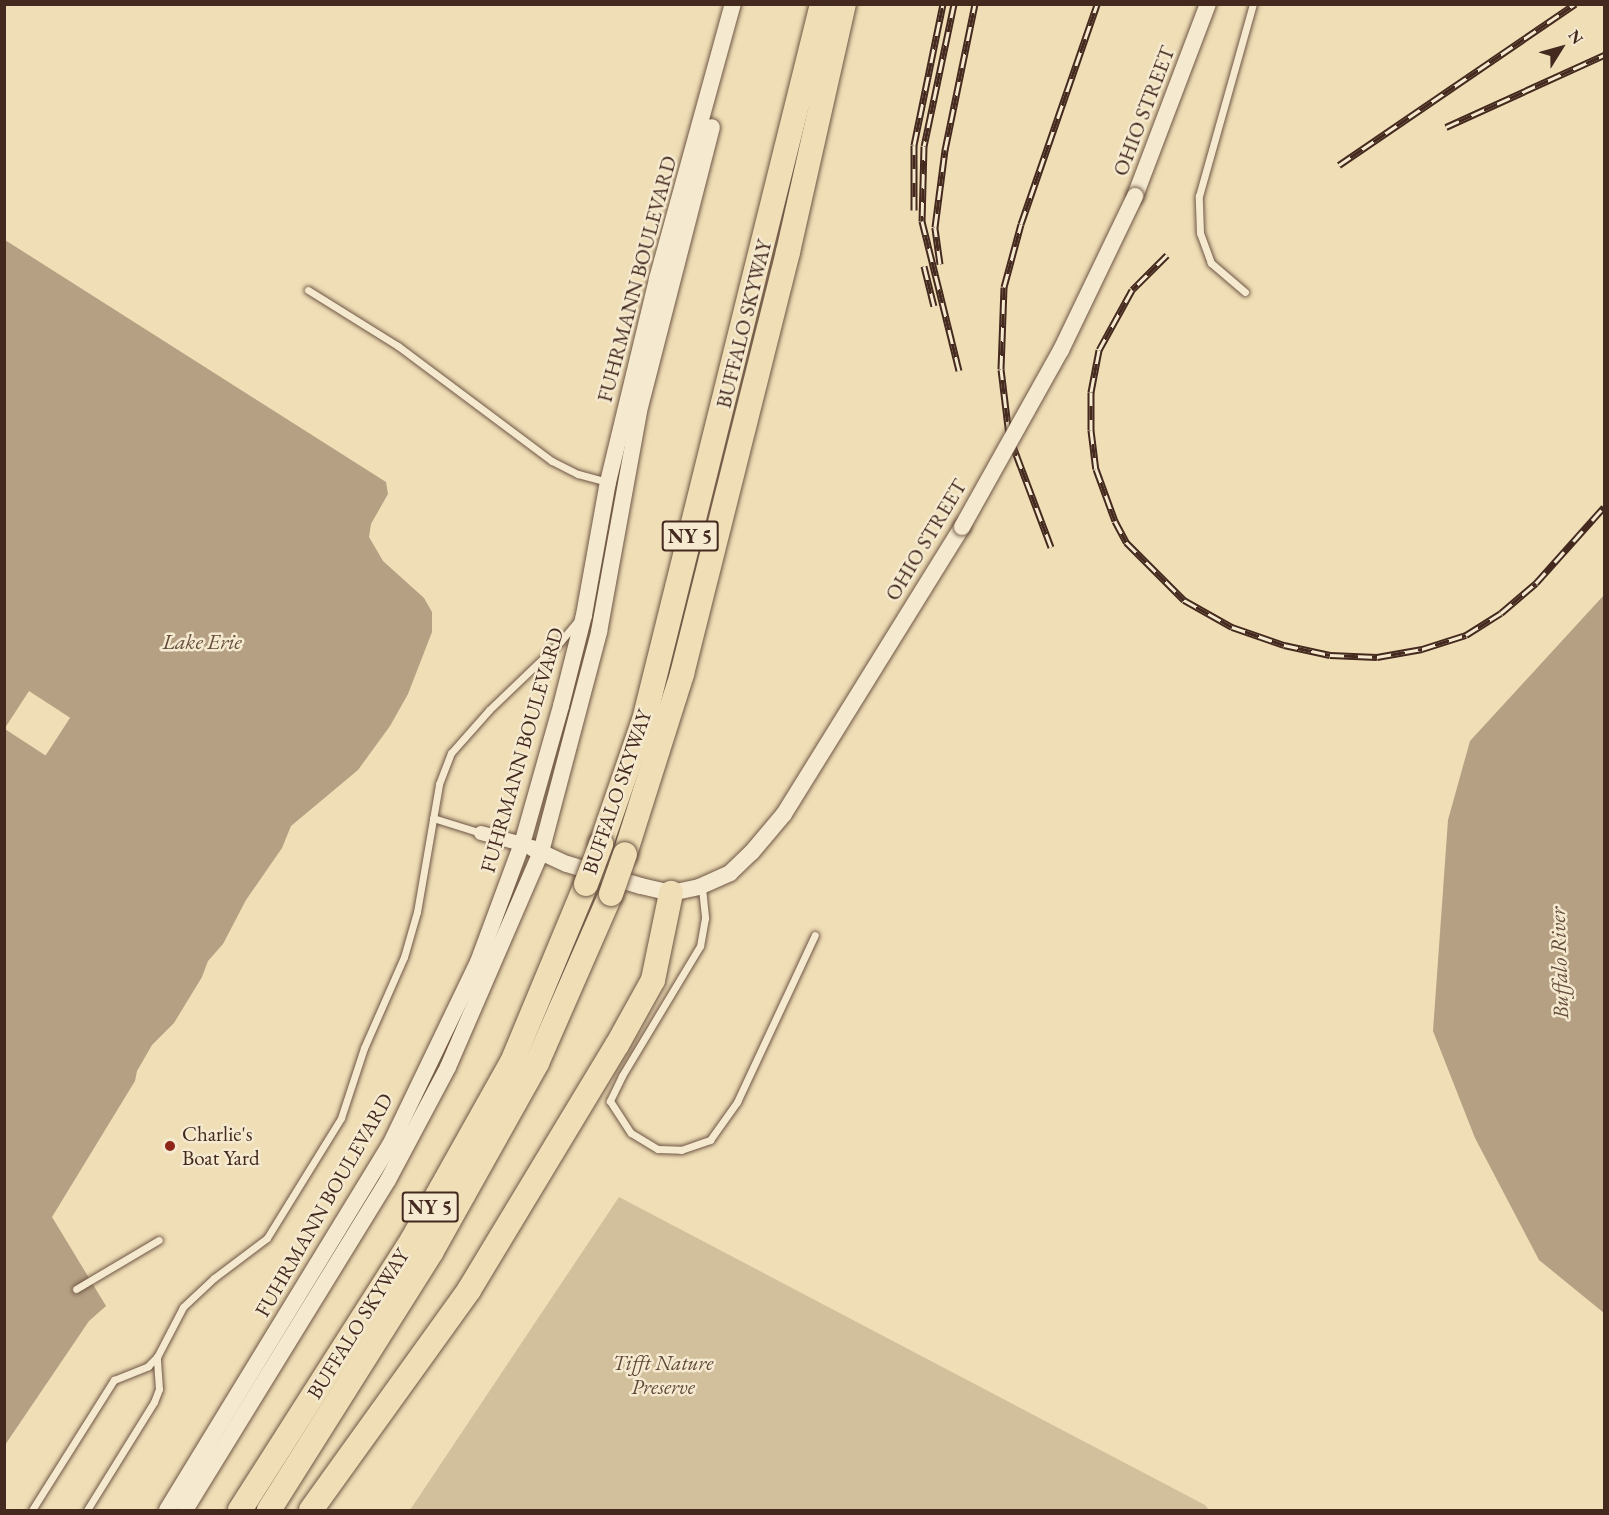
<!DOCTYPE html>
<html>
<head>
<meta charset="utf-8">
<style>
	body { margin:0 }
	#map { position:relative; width:1609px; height:1515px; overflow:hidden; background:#efdeb6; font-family:"EB Garamond",serif }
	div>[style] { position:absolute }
	.green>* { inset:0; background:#d2bf9c }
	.water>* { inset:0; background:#b5a083 }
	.pier>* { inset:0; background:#efdeb6; transform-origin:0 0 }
	.roads { filter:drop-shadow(0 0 2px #6f5645) drop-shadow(0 0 2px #6f5645) }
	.service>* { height:7px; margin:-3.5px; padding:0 3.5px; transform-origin:3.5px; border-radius:3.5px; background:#f5ead0 }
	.minor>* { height:14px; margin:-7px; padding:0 7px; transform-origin:7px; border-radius:7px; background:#f5ead0 }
	.tertiary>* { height:16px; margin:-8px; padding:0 8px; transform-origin:8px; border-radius:8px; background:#f5ead0 }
	.motorway>* { height:24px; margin:-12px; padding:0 12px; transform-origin:12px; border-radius:12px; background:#efdeb6 }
	.rail>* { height:7px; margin-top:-3.5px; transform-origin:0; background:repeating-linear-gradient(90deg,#f5ead0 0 14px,#44291f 0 28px); box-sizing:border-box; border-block:2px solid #44291f }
	.bridges { filter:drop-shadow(0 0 2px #6f5645) drop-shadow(0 0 2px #6f5645) }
	.tertiary-bridge>* { height:16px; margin:-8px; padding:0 8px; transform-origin:8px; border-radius:8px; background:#f5ead0 }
	.motorway-bridge>* { height:24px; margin:-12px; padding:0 12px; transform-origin:12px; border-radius:12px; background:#efdeb6 }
	.dots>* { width:16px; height:16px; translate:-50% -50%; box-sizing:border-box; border:3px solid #f5ead0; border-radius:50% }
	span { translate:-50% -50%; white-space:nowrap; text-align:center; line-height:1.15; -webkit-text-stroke:5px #f5ead0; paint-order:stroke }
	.shield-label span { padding:2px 4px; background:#f5ead0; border:2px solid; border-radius:4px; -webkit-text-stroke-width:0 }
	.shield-label { font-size:20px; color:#44291f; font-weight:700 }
	.street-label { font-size:21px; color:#44291f }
	.poi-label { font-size:21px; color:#44291f }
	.left { translate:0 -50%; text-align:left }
	.park-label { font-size:21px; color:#604738; font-style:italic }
	.water-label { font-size:22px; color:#664d3d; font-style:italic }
	.frame { position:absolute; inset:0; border:6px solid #44291f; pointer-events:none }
	.north { position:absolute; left:1531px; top:18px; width:60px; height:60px; -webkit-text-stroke:4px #f5ead0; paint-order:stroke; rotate:53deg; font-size:16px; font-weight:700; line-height:24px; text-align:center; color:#44291f }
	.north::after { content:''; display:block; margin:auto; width:21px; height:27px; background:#44291f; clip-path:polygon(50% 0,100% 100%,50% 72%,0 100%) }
</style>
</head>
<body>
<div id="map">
	<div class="green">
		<div style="clip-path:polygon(619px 1197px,1205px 1505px,1209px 1510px,410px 1510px)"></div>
	</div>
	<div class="water">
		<div style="clip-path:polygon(5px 240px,386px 482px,388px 494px,371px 524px,369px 537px,383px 561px,424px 598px,432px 612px,432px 632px,408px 694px,390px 726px,358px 770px,291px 826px,282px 848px,246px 900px,223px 944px,208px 961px,202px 977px,174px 1023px,152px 1045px,137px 1071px,135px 1081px,52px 1217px,106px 1306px,89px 1321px,5px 1445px)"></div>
		<div style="clip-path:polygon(1604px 595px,1604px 1313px,1539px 1260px,1475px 1138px,1433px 1031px,1448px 820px,1470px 741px)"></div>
	</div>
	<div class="pier">
		<div style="left:29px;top:691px;width:49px;height:45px;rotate:33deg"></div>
	</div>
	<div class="roads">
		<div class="service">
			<div style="left:308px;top:290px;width:106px;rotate:31.9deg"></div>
			<div style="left:398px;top:346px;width:192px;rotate:36.8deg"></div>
			<div style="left:552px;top:461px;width:29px;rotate:27deg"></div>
			<div style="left:578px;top:474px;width:31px;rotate:15deg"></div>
			<div style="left:1245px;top:292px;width:45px;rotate:-139.5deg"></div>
			<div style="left:1211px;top:263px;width:32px;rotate:-110deg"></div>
			<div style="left:1200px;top:233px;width:37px;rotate:-92deg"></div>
			<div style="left:1199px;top:196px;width:199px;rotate:-74.3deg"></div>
			<div style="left:433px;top:818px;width:50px;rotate:17.4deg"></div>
			<div style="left:702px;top:888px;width:30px;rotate:84deg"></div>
			<div style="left:705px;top:918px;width:28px;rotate:100deg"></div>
			<div style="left:700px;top:946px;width:152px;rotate:121deg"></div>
			<div style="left:622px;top:1076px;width:28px;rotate:116deg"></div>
			<div style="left:610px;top:1101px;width:38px;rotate:57deg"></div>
			<div style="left:631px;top:1133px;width:31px;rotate:31deg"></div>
			<div style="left:658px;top:1149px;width:23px;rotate:2deg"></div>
			<div style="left:681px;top:1150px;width:31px;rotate:-19deg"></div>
			<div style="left:710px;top:1140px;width:47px;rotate:-54.6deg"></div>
			<div style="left:737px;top:1102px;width:184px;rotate:-65deg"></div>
			<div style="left:76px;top:1289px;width:96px;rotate:-30.6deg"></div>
			<div style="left:32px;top:1510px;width:154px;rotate:-57.8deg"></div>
			<div style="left:114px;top:1380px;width:37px;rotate:-22deg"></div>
			<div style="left:148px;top:1366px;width:13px;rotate:-45deg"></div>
			<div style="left:157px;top:1357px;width:56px;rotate:-62.5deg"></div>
			<div style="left:183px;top:1307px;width:42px;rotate:-43.1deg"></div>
			<div style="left:214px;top:1278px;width:66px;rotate:-37deg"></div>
			<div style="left:267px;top:1238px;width:141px;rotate:-58.3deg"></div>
			<div style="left:341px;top:1118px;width:74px;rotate:-71.8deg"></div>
			<div style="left:364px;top:1048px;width:99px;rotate:-66.3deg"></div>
			<div style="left:404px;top:957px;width:47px;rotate:-73.9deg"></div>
			<div style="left:417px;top:912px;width:130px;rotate:-80.2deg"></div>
			<div style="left:439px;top:784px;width:33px;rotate:-69deg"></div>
			<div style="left:451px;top:753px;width:57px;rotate:-48.5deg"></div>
			<div style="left:489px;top:710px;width:98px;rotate:-43.8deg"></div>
			<div style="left:560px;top:642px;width:25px;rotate:-50deg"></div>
			<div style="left:87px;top:1510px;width:127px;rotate:-58.2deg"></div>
			<div style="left:154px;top:1402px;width:14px;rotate:-69deg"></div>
			<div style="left:159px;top:1389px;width:32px;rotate:-94deg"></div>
		</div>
		<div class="minor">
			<div style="left:481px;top:833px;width:42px;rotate:15deg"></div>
		</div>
		<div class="tertiary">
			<div style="left:1135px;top:196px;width:205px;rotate:-69.2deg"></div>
			<div style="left:532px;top:848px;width:38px;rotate:25deg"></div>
			<div style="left:567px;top:864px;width:77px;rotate:16.6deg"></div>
			<div style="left:641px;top:886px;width:31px;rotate:13deg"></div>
			<div style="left:671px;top:893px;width:29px;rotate:-12deg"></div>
			<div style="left:699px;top:887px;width:34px;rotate:-24deg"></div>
			<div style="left:730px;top:873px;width:30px;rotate:-44deg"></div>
			<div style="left:752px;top:852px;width:50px;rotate:-49.9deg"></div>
			<div style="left:784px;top:814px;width:338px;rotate:-58.2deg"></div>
			<div style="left:167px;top:1510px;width:428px;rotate:-58.6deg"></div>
			<div style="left:390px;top:1145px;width:203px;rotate:-64.3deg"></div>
			<div style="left:478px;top:962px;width:126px;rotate:-69.6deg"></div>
			<div style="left:522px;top:844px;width:143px;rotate:-74.2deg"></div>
			<div style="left:561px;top:706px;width:94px;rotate:-75.8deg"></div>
			<div style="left:584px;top:615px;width:135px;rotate:-79.8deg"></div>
			<div style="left:608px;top:482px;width:209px;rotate:-76.4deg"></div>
			<div style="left:657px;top:279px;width:285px;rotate:-74.6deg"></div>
			<div style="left:185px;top:1510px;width:387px;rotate:-58.4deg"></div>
			<div style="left:388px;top:1180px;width:128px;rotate:-62deg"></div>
			<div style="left:448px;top:1067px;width:234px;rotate:-66.6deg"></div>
			<div style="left:541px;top:852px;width:228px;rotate:-75.2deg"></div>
			<div style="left:599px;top:632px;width:225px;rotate:-79.7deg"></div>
			<div style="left:639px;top:411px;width:293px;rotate:-75.6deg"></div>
		</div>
		<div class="motorway">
			<div style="left:601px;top:844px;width:131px;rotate:-70.9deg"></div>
			<div style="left:644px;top:720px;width:738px;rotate:-76.04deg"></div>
			<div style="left:625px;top:854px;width:189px;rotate:-72.4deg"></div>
			<div style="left:682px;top:674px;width:435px;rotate:-75.9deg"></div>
			<div style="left:788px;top:252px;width:254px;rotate:-77.3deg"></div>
			<div style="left:240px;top:1510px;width:320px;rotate:-57.5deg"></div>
			<div style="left:412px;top:1240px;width:204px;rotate:-60.7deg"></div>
			<div style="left:512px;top:1062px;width:193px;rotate:-67.4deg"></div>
			<div style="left:269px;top:1510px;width:306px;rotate:-57.8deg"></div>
			<div style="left:432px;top:1251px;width:215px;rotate:-60.8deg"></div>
			<div style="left:537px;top:1063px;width:184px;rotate:-66.4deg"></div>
			<div style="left:311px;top:1510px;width:271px;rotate:-54.3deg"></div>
			<div style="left:469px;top:1290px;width:286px;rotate:-58.9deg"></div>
			<div style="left:617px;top:1045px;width:74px;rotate:-61deg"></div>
			<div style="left:653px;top:980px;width:89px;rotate:-78.3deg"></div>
		</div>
	</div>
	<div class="rail">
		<div style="left:954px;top:4px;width:145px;rotate:101.9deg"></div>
		<div style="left:924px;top:146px;width:75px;rotate:91.5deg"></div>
		<div style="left:922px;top:221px;width:154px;rotate:76.1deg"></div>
		<div style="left:1446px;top:127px;width:174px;rotate:-24.5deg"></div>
		<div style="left:1339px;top:165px;width:286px;rotate:-34.3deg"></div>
		<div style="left:914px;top:210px;width:65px;rotate:-90deg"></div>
		<div style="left:914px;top:145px;width:144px;rotate:-78.4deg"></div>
		<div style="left:1167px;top:255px;width:49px;rotate:135deg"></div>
		<div style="left:1132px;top:290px;width:68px;rotate:118.8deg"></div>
		<div style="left:1099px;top:350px;width:43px;rotate:100.8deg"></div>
		<div style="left:1091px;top:392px;width:38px;rotate:90deg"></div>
		<div style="left:1091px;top:430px;width:39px;rotate:83deg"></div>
		<div style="left:1096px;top:469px;width:55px;rotate:69.9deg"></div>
		<div style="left:1115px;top:521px;width:24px;rotate:62deg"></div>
		<div style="left:1126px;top:542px;width:82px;rotate:45deg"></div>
		<div style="left:1184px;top:600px;width:55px;rotate:29.4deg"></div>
		<div style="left:1232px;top:627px;width:55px;rotate:19.1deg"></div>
		<div style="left:1284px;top:645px;width:47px;rotate:12.3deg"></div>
		<div style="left:1330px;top:655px;width:47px;rotate:2.4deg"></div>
		<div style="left:1377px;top:657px;width:46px;rotate:-10.1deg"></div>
		<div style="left:1422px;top:649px;width:46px;rotate:-17.7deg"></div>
		<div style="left:1466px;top:635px;width:41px;rotate:-32.2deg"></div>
		<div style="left:1501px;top:613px;width:46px;rotate:-40.6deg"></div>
		<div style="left:1536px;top:583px;width:102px;rotate:-48.2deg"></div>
		<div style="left:940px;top:264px;width:37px;rotate:-98deg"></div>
		<div style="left:935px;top:227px;width:78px;rotate:-82.6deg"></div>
		<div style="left:945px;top:150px;width:149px;rotate:-78.4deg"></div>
		<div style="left:924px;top:266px;width:41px;rotate:76deg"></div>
		<div style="left:1051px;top:547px;width:120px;rotate:-110.6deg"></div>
		<div style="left:1009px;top:435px;width:66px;rotate:-96.9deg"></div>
		<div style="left:1001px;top:369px;width:82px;rotate:-87.9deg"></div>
		<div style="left:1004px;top:287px;width:65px;rotate:-74.9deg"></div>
		<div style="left:1021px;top:224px;width:233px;rotate:-70.9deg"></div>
	</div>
	<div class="bridges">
		<div class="tertiary-bridge">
			<div style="left:962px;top:527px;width:203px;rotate:-60.8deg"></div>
			<div style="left:1061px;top:350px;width:171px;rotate:-64.3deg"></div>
		</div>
		<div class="motorway-bridge">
			<div style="left:586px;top:884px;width:43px;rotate:-69.4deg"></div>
			<div style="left:611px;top:894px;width:42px;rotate:-70.7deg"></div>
		</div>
	</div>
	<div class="dots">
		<div style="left:170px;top:1146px;background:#8f2418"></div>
	</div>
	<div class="shield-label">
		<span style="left:690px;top:536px">NY 5</span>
		<span style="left:430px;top:1207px">NY 5</span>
	</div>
	<div class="street-label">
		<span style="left:1144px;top:111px;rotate:-69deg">OHIO STREET</span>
		<span style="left:637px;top:279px;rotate:-75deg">FUHRMANN BOULEVARD</span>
		<span style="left:744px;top:324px;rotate:-76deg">BUFFALO SKYWAY</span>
		<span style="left:926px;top:540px;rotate:-59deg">OHIO STREET</span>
		<span style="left:522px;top:750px;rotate:-74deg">FUHRMANN BOULEVARD</span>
		<span style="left:617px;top:792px;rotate:-71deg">BUFFALO SKYWAY</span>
		<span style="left:324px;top:1205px;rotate:-60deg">FUHRMANN BOULEVARD</span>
		<span style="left:358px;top:1324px;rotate:-58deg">BUFFALO SKYWAY</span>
	</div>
	<div class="poi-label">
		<span class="left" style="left:182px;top:1146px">Charlie's<br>Boat Yard</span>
	</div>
	<div class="park-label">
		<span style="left:663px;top:1375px">Tifft Nature<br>Preserve</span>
	</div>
	<div class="water-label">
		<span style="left:202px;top:642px">Lake Erie</span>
		<span style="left:1559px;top:963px;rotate:-92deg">Buffalo River</span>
	</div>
	<div class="frame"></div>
	<div class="north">N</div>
</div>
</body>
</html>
